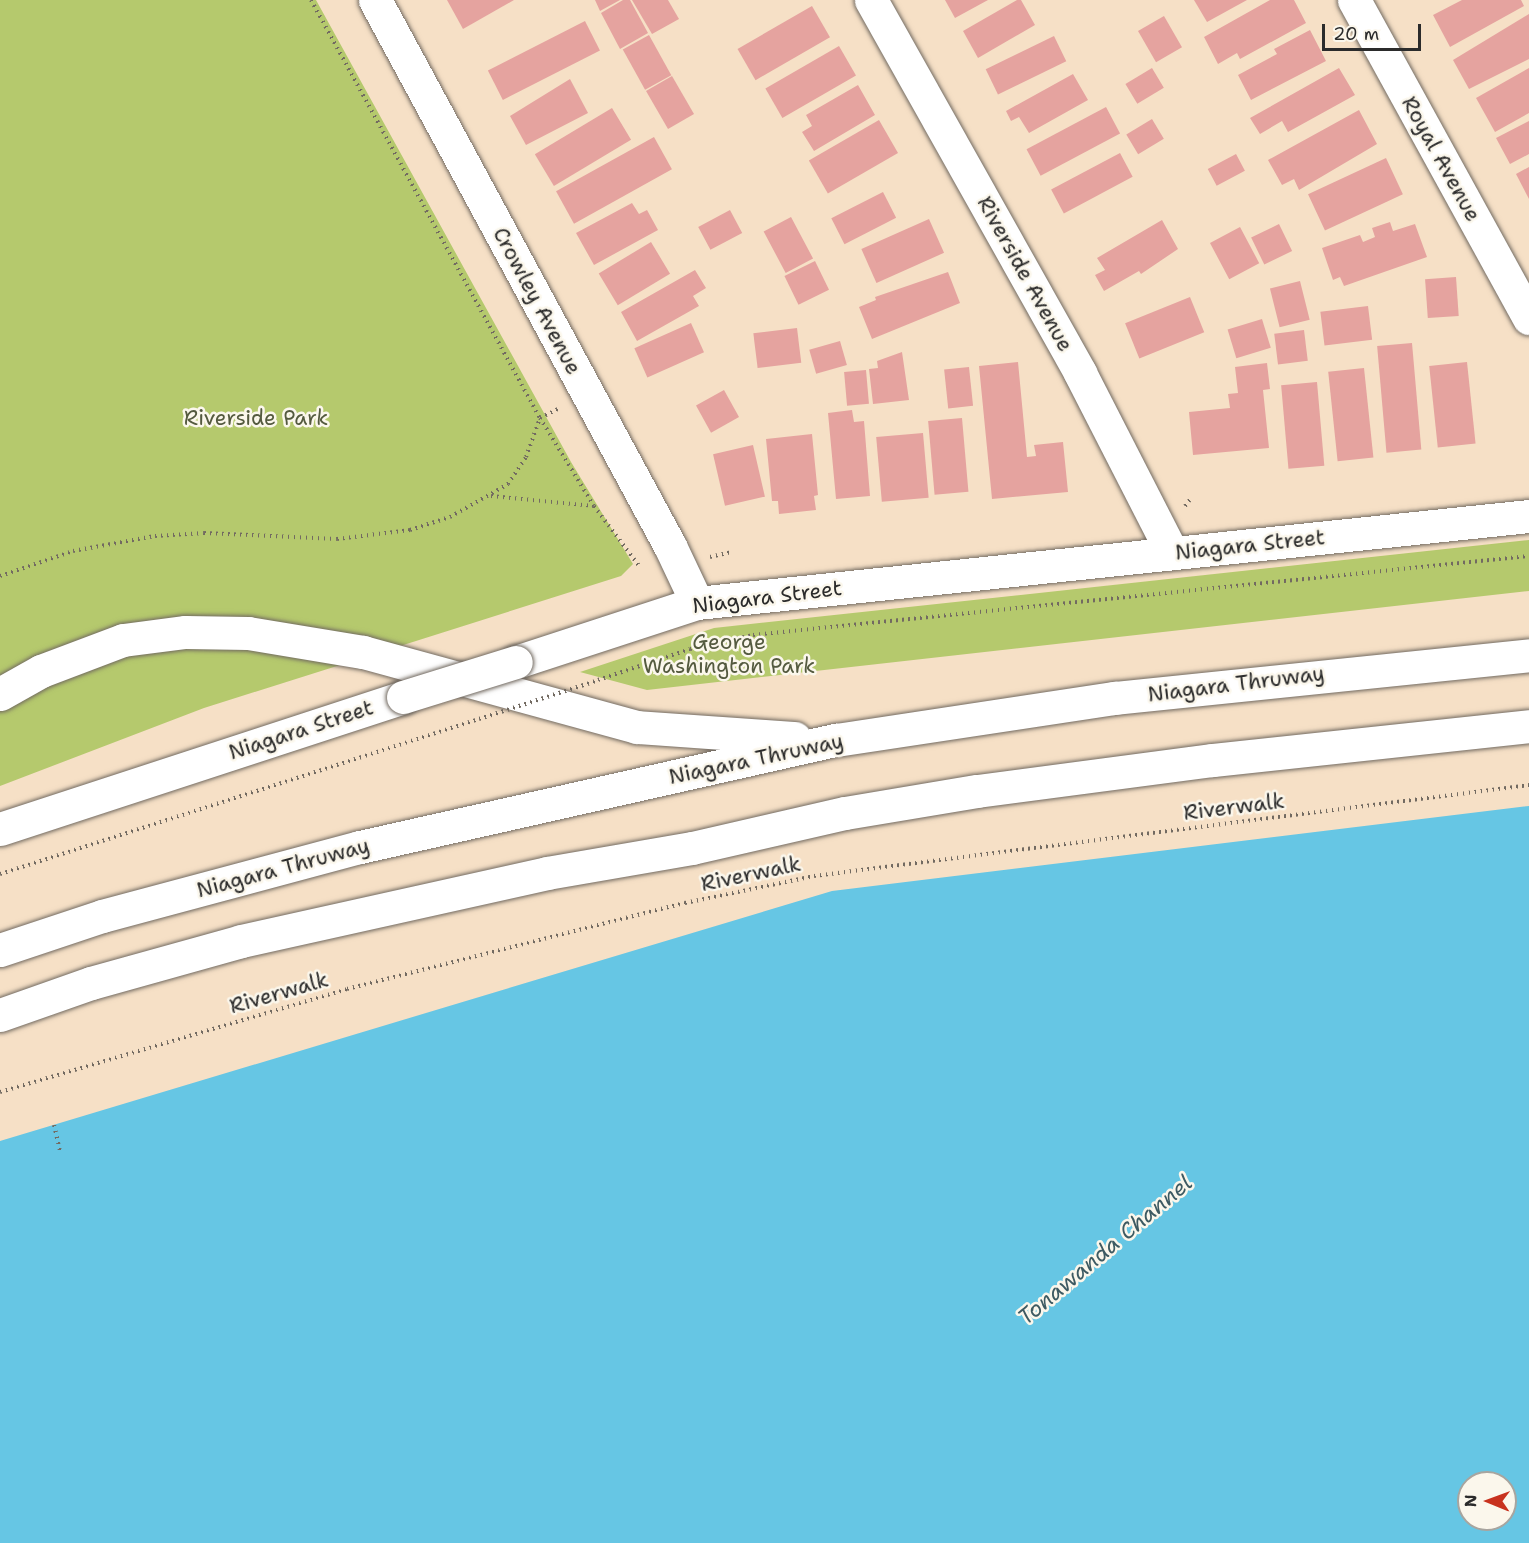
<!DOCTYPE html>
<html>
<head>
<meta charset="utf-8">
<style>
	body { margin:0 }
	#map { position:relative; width:1529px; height:1543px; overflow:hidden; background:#f6e0c6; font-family:"Shantell Sans",sans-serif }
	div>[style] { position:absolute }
	.green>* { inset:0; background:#b5c96d }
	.water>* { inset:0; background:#66c6e4 }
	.building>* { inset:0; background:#e5a39f; transform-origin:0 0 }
	.path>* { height:4px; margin-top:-2px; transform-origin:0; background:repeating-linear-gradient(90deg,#726a61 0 1.5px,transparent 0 6px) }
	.roads { filter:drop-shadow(0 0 2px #726a61) drop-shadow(0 0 2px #726a61) }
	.minor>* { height:33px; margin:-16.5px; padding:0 16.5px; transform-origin:16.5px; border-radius:16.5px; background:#fff }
	.major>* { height:33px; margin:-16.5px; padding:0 16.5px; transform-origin:16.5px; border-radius:16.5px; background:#fff }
	.highway>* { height:33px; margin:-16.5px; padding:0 16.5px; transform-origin:16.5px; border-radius:16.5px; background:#fff }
	.path-bridge>* { height:4px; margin-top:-2px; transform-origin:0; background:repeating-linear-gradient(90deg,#726a61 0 1.5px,transparent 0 6px) }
	.bridges { filter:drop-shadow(0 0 2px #726a61) drop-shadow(0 0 2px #726a61) }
	.major-bridge>* { height:33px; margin:-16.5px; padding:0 16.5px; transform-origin:16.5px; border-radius:16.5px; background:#fff }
	span { translate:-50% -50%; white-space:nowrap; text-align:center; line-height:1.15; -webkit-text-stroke:5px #fbf7ec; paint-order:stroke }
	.street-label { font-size:21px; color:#2b2b2b }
	.park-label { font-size:21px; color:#545a3f }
	.water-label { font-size:22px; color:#3d5a62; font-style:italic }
	.north { position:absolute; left:1457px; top:1471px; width:60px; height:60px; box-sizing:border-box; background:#fbf7ec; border:2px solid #a8a59f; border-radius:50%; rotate:271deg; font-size:16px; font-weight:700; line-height:24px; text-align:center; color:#2b2b2b }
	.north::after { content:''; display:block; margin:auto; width:21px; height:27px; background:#c8321e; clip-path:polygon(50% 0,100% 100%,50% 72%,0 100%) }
	.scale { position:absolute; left:1322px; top:24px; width:99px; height:27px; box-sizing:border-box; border:3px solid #2b2b2b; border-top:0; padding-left:8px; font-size:18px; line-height:21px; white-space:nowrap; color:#2b2b2b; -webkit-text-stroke:4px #fbf7ec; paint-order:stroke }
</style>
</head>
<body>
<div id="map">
	<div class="green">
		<div style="clip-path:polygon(0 0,316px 0,571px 462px,633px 564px,621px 576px,204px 708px,0 786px)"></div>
		<div style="clip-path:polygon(1529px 540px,1529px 591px,647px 690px,580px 672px,714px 628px)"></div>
	</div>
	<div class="water">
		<div style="clip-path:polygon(evenodd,1529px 806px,1529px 1543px,0 1543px,0 1141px,832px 891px,1529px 806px,1469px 1483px,1505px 1483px,1505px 1519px,1469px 1519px,1469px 1483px)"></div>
	</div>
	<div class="building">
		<div style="clip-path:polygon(447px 0,514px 0,463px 29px)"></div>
		<div style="clip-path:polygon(595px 0,620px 0,600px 11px)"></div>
		<div style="clip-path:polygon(623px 0,630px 0,648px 33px,620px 49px,601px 13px)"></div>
		<div style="clip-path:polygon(632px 0,668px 0,679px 19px,652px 34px)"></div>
		<div style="clip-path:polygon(945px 0,988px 0,955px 18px)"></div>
		<div style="clip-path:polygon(1017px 0,1021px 0,1035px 25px,978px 58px,963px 31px)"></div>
		<div style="clip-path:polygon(1194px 0,1247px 0,1207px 22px)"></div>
		<div style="clip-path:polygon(1270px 0,1294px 0,1306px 23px,1240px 59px,1237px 53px,1218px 64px,1204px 37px)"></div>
		<div style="clip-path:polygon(1462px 0,1521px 0,1524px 6px,1450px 47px,1433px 15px)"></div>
		<div style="left:812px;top:6px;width:36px;height:86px;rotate:60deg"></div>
		<div style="clip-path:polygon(1529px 14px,1529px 59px,1469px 89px,1453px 60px)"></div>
		<div style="left:1164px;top:16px;width:36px;height:30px;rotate:60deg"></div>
		<div style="left:585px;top:21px;width:33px;height:109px;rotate:63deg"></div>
		<div style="clip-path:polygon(1310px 30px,1326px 61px,1251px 100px,1238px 75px,1277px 54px,1274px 49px)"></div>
		<div style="left:649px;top:35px;width:46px;height:30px;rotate:61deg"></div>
		<div style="left:1054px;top:36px;width:28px;height:76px;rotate:64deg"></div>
		<div style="left:839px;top:46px;width:34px;height:85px;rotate:60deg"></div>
		<div style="left:1152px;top:68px;width:23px;height:31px;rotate:59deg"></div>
		<div style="clip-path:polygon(1339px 68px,1355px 95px,1288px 132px,1282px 121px,1260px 134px,1250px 118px)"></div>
		<div style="clip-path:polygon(1529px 68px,1529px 113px,1495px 132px,1476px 98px)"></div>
		<div style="clip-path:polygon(1073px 74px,1088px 100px,1029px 133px,1019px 117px,1011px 121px,1006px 111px)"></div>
		<div style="left:672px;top:76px;width:44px;height:30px;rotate:60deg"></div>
		<div style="clip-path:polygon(570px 79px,588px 113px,526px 145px,510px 116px)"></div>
		<div style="clip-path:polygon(858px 85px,875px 115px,814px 151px,802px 132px,812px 126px,806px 115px)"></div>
		<div style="left:1106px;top:107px;width:30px;height:90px;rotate:62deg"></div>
		<div style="left:612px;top:108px;width:37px;height:90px;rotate:59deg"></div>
		<div style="clip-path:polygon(1359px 110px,1377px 144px,1299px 190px,1294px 179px,1282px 185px,1268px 160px)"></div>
		<div style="left:1152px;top:119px;width:23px;height:30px;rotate:59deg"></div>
		<div style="left:879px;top:120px;width:38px;height:81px;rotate:60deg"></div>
		<div style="clip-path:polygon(1529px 121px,1529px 154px,1510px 164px,1496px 138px)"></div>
		<div style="left:654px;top:137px;width:37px;height:112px;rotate:61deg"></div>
		<div style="left:1120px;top:153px;width:27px;height:78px;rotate:62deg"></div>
		<div style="left:1236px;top:154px;width:19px;height:32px;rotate:62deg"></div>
		<div style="left:1386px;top:158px;width:40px;height:86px;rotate:65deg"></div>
		<div style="clip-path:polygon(1529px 167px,1529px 199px,1516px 174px)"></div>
		<div style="left:883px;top:192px;width:29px;height:58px;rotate:63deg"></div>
		<div style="clip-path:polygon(632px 203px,639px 214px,647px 210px,658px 230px,594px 265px,576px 233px)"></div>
		<div style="left:730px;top:210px;width:26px;height:36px;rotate:62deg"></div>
		<div style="left:791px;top:217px;width:47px;height:31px;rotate:62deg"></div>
		<div style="left:929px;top:219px;width:37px;height:74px;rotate:66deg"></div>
		<div style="clip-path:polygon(1162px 220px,1178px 249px,1141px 274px,1139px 271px,1104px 291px,1095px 275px,1105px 270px,1097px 258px)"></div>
		<div style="clip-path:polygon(1390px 222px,1393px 231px,1415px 224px,1427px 257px,1344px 286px,1340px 277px,1333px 280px,1322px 248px,1360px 235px,1363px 242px,1375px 237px,1372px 228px)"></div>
		<div style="left:1279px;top:224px;width:30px;height:31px;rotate:64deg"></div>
		<div style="left:1240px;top:227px;width:41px;height:34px;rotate:62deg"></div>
		<div style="left:651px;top:242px;width:37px;height:61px;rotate:59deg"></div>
		<div style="left:815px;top:261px;width:32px;height:34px;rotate:64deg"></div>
		<div style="clip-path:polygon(695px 270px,706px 288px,693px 296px,699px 306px,637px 341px,621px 312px)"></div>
		<div style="clip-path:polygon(948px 272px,960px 303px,872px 339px,859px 307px,876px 300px,875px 297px)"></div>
		<div style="left:1456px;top:277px;width:39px;height:31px;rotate:86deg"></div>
		<div style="left:1300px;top:281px;width:40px;height:31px;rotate:76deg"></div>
		<div style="left:1190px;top:297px;width:38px;height:70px;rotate:68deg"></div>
		<div style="left:1368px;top:306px;width:34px;height:48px;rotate:83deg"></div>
		<div style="left:1262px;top:319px;width:30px;height:36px;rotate:73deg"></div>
		<div style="left:691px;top:323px;width:32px;height:62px;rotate:66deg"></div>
		<div style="left:797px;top:328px;width:35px;height:44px;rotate:83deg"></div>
		<div style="left:1304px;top:330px;width:31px;height:30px;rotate:83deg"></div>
		<div style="left:840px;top:341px;width:25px;height:32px;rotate:74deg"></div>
		<div style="left:1412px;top:343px;width:107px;height:35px;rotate:85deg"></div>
		<div style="clip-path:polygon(902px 352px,909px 400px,873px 404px,869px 369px,878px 368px,877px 361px)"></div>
		<div style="clip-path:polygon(1018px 362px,1027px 457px,1036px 456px,1034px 445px,1063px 442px,1068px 492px,992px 499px,979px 366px)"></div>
		<div style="left:1467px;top:362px;width:82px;height:38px;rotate:84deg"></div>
		<div style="clip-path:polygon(1267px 363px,1270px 389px,1263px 390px,1269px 448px,1193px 455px,1189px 412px,1230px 408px,1228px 394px,1238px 393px,1235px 367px)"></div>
		<div style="left:969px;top:367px;width:39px;height:25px;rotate:84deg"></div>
		<div style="left:1364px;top:368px;width:90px;height:36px;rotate:84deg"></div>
		<div style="left:866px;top:370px;width:34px;height:22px;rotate:85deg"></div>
		<div style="left:1317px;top:382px;width:84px;height:36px;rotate:85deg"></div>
		<div style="left:724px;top:390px;width:31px;height:32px;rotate:61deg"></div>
		<div style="clip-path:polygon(852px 410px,854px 422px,864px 421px,870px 496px,836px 499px,828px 413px)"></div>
		<div style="left:962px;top:418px;width:74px;height:34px;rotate:85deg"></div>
		<div style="left:923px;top:433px;width:65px;height:47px;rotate:85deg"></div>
		<div style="clip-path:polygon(812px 434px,818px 495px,814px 496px,816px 510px,779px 514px,778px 501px,772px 501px,766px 439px)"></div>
		<div style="left:753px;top:445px;width:53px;height:41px;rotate:77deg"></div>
	</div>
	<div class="path">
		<div style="left:311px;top:0;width:477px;rotate:61.3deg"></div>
		<div style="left:540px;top:418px;width:103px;rotate:58.5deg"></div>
		<div style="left:594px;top:506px;width:76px;rotate:53deg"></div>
		<div style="left:491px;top:496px;width:103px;rotate:5.5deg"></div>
		<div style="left:1185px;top:506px;width:11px;rotate:-52deg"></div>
		<div style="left:710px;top:557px;width:23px;rotate:-13deg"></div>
		<div style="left:0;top:576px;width:77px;rotate:-18.9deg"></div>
		<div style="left:73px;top:551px;width:83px;rotate:-10.4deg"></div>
		<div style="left:155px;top:536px;width:49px;rotate:-3.5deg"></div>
		<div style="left:204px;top:533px;width:133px;rotate:2.6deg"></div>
		<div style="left:337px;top:539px;width:74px;rotate:-7deg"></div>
		<div style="left:410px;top:530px;width:42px;rotate:-18deg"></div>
		<div style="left:450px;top:517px;width:67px;rotate:-29.6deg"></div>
		<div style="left:508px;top:484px;width:32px;rotate:-56deg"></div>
		<div style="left:526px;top:457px;width:41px;rotate:-70.3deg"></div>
		<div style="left:540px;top:418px;width:20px;rotate:-27deg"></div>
		<div style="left:598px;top:680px;width:97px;rotate:-18.6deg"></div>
		<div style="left:690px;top:649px;width:65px;rotate:-12.5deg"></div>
		<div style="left:753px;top:635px;width:780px;rotate:-5.81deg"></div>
		<div style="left:0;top:874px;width:503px;rotate:-17.93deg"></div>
		<div style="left:0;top:1092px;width:362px;rotate:-16.5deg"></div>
		<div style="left:347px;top:989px;width:349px;rotate:-14.3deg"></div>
		<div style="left:685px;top:903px;width:132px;rotate:-11.8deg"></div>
		<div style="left:814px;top:876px;width:721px;rotate:-7.25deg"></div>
		<div style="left:54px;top:1125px;width:26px;rotate:77deg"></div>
	</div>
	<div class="roads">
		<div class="minor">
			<div style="left:375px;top:0;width:621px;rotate:61.62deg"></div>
			<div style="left:670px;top:546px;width:63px;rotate:64.7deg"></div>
			<div style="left:871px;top:0;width:428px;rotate:60.7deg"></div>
			<div style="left:1080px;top:373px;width:202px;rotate:62.9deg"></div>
			<div style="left:1354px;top:0;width:363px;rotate:61.2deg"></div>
		</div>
		<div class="major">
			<div style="left:516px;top:662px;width:190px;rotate:-18.1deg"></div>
			<div style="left:697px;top:603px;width:837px;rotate:-5.97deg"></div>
			<div style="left:0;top:829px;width:424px;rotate:-18.1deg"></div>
		</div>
		<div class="highway">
			<div style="left:0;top:694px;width:47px;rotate:-29.3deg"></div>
			<div style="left:41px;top:671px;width:88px;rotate:-20.7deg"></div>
			<div style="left:123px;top:640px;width:63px;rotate:-7.4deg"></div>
			<div style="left:185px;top:632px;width:63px;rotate:0.9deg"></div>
			<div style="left:248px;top:633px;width:117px;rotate:9.4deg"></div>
			<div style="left:363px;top:652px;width:284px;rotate:15.3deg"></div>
			<div style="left:637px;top:727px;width:158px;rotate:4deg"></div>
			<div style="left:0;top:950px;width:108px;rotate:-18.4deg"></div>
			<div style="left:102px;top:916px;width:267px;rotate:-15deg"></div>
			<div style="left:360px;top:847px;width:488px;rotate:-12.7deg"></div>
			<div style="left:836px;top:740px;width:282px;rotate:-8.6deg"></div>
			<div style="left:1115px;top:698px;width:416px;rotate:-5.9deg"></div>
			<div style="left:0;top:1015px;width:96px;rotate:-19.4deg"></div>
			<div style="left:91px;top:983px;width:156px;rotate:-15.6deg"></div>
			<div style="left:241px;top:941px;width:313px;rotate:-12.5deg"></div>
			<div style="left:547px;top:873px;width:147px;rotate:-9.8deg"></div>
			<div style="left:692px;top:848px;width:157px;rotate:-12.9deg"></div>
			<div style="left:845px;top:813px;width:134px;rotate:-9.5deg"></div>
			<div style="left:977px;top:791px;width:238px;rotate:-7.5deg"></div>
			<div style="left:1213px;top:760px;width:318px;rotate:-6.1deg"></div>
		</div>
	</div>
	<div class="path-bridge">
		<div style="left:479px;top:719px;width:123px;rotate:-18deg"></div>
	</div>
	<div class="bridges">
		<div class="major-bridge">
			<div style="left:403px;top:697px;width:118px;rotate:-17.2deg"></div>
		</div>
	</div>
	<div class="street-label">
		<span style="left:1441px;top:159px;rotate:61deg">Royal Avenue</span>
		<span style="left:1025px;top:274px;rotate:61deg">Riverside Avenue</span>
		<span style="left:537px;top:301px;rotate:62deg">Crowley Avenue</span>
		<span style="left:1250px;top:545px;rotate:-6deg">Niagara Street</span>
		<span style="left:767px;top:597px;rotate:-7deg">Niagara Street</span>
		<span style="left:1236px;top:684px;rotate:-7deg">Niagara Thruway</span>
		<span style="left:301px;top:730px;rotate:-18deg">Niagara Street</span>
		<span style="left:756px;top:759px;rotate:-12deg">Niagara Thruway</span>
		<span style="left:1234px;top:807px;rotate:-7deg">Riverwalk</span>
		<span style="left:283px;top:868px;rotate:-15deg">Niagara Thruway</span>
		<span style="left:751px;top:874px;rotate:-12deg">Riverwalk</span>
		<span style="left:279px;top:993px;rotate:-16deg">Riverwalk</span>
	</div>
	<div class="park-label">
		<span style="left:256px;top:418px">Riverside Park</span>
		<span style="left:729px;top:654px">George<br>Washington Park</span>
	</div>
	<div class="water-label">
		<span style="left:1105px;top:1250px;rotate:-40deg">Tonawanda Channel</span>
	</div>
	<div class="north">N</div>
	<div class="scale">20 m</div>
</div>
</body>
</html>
